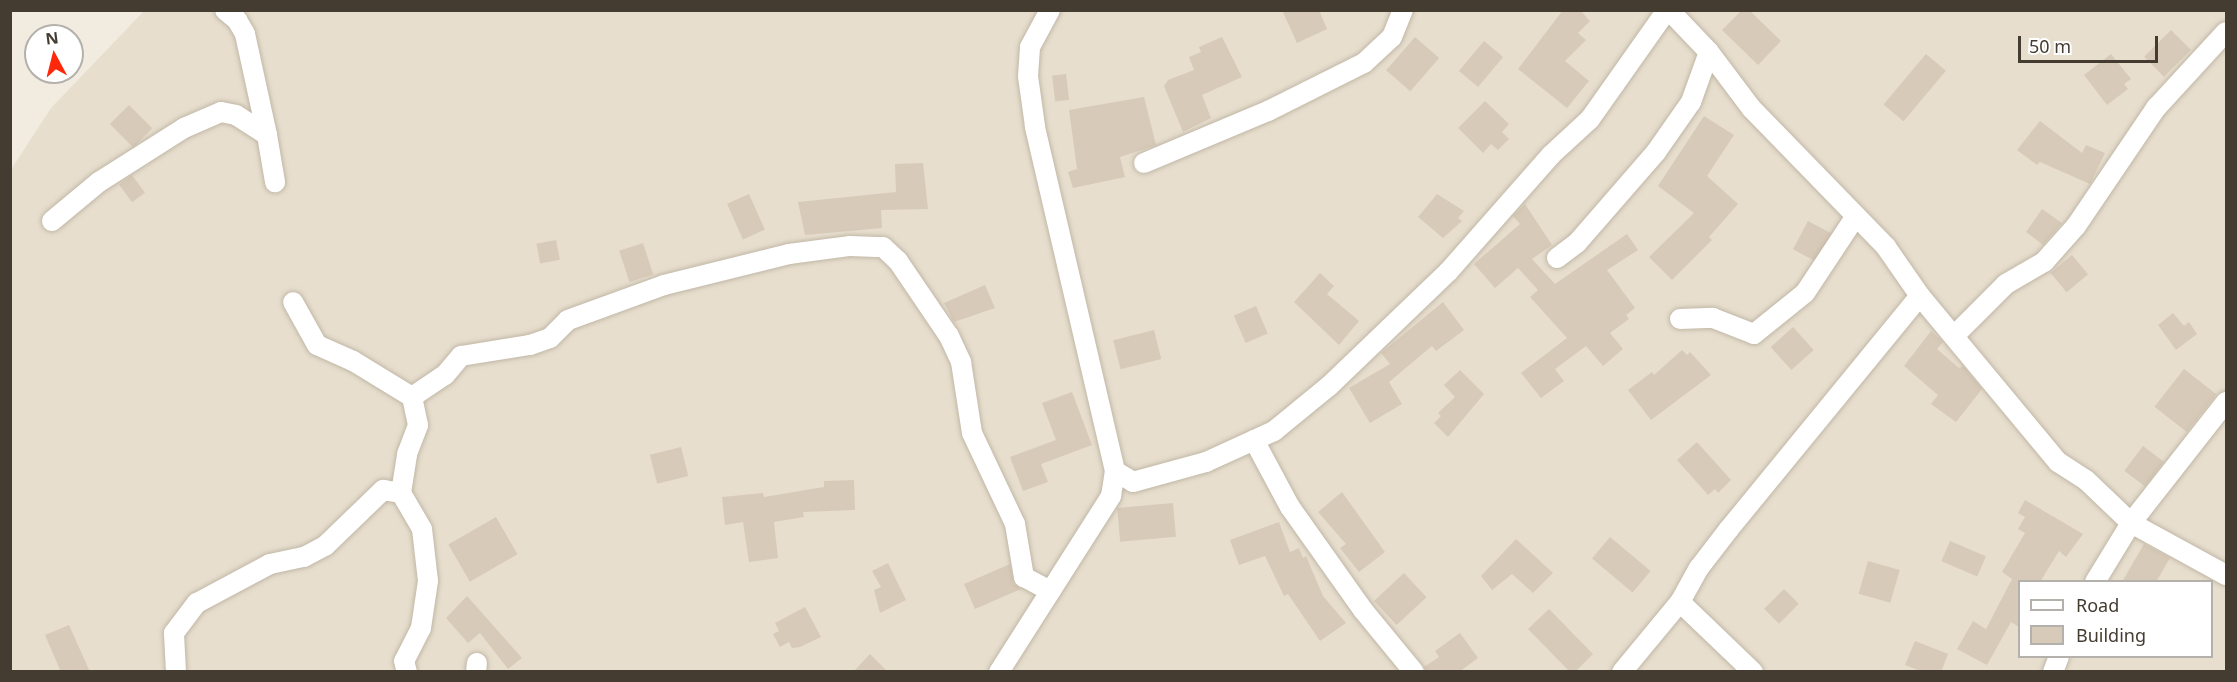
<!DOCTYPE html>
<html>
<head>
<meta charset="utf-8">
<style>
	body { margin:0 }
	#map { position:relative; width:2237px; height:682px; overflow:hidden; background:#f2ece0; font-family:"Noto Sans",sans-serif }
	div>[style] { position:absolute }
	.residential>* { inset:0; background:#e7dece }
	.building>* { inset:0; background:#d8cab8; transform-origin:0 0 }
	.roads { filter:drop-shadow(0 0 2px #c1b7a6) drop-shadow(0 0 2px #c1b7a6) }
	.street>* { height:20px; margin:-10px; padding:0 10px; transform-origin:10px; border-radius:10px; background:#fff }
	span { translate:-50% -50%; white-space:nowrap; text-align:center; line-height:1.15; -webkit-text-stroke:6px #fff; paint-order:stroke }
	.frame { position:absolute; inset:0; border:12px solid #443c31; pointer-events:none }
	.legend { position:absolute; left:2018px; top:580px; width:195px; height:78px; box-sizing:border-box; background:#fff; border:2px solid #b4b1ad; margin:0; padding:8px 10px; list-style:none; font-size:18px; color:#443c31 }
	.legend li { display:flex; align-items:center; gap:12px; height:30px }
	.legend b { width:30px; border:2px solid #b4b1ad }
	.north { position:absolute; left:24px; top:24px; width:60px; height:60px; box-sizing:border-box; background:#fff; border:2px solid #b4b1ad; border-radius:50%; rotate:353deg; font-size:16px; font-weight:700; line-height:24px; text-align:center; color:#443c31 }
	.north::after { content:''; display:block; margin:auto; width:21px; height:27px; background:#ff280b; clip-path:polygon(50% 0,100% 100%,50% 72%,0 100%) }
	.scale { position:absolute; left:2018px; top:36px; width:140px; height:27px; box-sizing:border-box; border:3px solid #443c31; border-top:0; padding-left:8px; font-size:18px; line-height:21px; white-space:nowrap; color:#443c31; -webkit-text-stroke:4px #fff; paint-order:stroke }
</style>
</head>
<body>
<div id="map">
	<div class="residential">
		<div style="clip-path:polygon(evenodd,144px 11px,2226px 11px,2226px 671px,11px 671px,10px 171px,51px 108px,144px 11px,2020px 582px,2212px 582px,2212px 656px,2020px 656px,2020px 582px)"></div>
	</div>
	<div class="building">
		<div style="clip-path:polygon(1282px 10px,1319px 10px,1327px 29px,1297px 43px)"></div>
		<div style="clip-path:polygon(1563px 10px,1580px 10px,1590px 21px,1578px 33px,1586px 40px,1565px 61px,1589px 81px,1567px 108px,1518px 69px)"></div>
		<div style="clip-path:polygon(1742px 10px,1749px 10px,1781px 41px,1758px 65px,1722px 30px)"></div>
		<div style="left:2171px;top:30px;width:28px;height:38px;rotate:45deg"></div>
		<div style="clip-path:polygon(1222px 37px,1242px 77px,1202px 95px,1211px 118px,1183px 132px,1164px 86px,1168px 80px,1194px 70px,1189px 57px,1201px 52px,1199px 47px)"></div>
		<div style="left:1415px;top:37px;width:32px;height:44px;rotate:41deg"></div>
		<div style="left:1484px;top:41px;width:25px;height:39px;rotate:40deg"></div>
		<div style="left:1926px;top:54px;width:26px;height:66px;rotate:40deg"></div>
		<div style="clip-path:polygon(2111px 54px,2131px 79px,2124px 84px,2128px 89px,2107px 105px,2084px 75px)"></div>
		<div style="left:1066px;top:74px;width:26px;height:14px;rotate:83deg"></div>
		<div style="clip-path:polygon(1144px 97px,1156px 145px,1120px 157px,1125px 177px,1073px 188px,1068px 172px,1077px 169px,1069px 110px)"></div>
		<div style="clip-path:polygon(1485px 101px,1509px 124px,1502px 132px,1509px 139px,1498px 150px,1491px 144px,1483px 153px,1458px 128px)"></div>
		<div style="left:129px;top:105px;width:33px;height:27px;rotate:45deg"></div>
		<div style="clip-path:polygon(1704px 116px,1734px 135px,1707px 176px,1738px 204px,1709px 237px,1712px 240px,1672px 280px,1649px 257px,1694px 213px,1658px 186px)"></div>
		<div style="clip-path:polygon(2040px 121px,2082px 153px,2086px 145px,2105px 153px,2090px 184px,2040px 162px,2037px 165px,2017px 150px)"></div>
		<div style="clip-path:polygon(923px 163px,928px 209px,881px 210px,882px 228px,805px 235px,798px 202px,896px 192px,895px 164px)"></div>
		<div style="left:132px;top:175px;width:22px;height:16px;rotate:54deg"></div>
		<div style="left:749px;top:194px;width:39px;height:24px;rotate:66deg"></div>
		<div style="clip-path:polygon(1437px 194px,1464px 211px,1458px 218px,1462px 221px,1443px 238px,1418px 217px)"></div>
		<div style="clip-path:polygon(1525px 204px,1552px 245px,1532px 259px,1555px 284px,1627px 234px,1638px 250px,1607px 270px,1635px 308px,1626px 315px,1629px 319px,1610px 333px,1623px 349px,1603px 366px,1586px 346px,1555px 369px,1564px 381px,1541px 398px,1521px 373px,1567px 338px,1530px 297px,1538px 290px,1518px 268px,1495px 288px,1474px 264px,1520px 224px,1513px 216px)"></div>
		<div style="clip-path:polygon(2042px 209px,2062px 223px,2043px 245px,2026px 232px)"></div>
		<div style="left:1808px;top:221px;width:26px;height:32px;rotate:28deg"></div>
		<div style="left:556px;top:240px;width:20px;height:20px;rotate:79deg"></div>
		<div style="left:643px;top:243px;width:33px;height:25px;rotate:72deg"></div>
		<div style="left:2072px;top:255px;width:25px;height:28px;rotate:50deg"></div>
		<div style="clip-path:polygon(1320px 273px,1334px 286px,1327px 294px,1359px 321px,1339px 345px,1294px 302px)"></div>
		<div style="clip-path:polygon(985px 285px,995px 308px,954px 322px,944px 303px)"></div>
		<div style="clip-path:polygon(1443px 302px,1464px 330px,1436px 351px,1432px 346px,1389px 382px,1402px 404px,1370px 423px,1349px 388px,1390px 364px,1381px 353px)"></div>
		<div style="left:1256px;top:306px;width:30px;height:24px;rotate:67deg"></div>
		<div style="clip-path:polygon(2173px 313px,2184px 326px,2189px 322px,2197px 334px,2176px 350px,2158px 325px)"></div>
		<div style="left:1793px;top:327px;width:31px;height:30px;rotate:48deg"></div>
		<div style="left:1154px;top:330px;width:30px;height:42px;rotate:76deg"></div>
		<div style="clip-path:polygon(1931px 331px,1943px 342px,1937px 349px,1959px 368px,1963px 366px,1982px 389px,1956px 422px,1931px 404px,1938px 395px,1904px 366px)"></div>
		<div style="clip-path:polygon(1682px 350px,1687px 355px,1690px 352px,1711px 375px,1651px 420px,1628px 390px,1652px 372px,1654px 375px)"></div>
		<div style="left:2184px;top:369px;width:41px;height:48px;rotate:38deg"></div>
		<div style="clip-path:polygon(1460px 370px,1484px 394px,1448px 437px,1434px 423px,1441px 416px,1438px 413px,1455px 397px,1444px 385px)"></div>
		<div style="clip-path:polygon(1072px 392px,1092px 445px,1041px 464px,1048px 482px,1023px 491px,1010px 457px,1056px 440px,1042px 403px)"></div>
		<div style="clip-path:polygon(1697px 442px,1731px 480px,1718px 493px,1715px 489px,1708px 495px,1677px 460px)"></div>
		<div style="left:2143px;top:446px;width:26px;height:31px;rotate:37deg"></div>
		<div style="left:681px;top:447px;width:30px;height:32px;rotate:76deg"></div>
		<div style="clip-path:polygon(854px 480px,855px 510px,803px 512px,804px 517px,774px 522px,778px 558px,749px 562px,743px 522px,725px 525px,722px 497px,763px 493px,764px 497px,824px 487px,824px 481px)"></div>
		<div style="clip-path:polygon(1342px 492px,1385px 552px,1359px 572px,1340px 548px,1346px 544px,1318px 512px)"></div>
		<div style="clip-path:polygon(2025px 500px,2083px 534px,2066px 557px,2059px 551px,2040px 582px,2019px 582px,2019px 627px,2011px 622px,1987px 665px,1957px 649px,1973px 621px,1986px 629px,2012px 579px,2002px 572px,2025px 533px,2018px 529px,2025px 517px,2018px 513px)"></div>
		<div style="left:1173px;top:503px;width:34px;height:56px;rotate:85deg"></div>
		<div style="left:496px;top:517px;width:43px;height:55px;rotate:60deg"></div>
		<div style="clip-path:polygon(1279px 522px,1290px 552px,1299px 548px,1303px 558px,1306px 556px,1323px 596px,1346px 623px,1320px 641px,1288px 594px,1284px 596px,1265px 556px,1239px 565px,1230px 540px)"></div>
		<div style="left:1610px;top:537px;width:53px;height:28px;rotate:40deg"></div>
		<div style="clip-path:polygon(1516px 539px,1553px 573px,1533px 593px,1512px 574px,1492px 590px,1481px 576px)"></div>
		<div style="left:1950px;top:541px;width:39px;height:22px;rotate:23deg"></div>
		<div style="clip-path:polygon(2144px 544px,2170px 558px,2156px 582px,2122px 582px)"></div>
		<div style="left:1868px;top:561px;width:33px;height:34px;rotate:16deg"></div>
		<div style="clip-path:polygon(888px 563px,906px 600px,880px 613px,874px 590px,881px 587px,872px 571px)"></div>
		<div style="clip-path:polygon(1010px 564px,1014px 584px,1021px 589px,975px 609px,964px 584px)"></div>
		<div style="left:1404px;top:573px;width:33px;height:41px;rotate:47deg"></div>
		<div style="left:1784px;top:589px;width:21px;height:28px;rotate:45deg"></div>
		<div style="clip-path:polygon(467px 596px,522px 658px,508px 669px,480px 633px,468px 643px,446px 618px)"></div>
		<div style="clip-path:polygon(805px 607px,821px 637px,800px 647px,792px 648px,789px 642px,780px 647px,773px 634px,779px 631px,775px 623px)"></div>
		<div style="clip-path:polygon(1549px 609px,1593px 654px,1575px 672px,1570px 672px,1528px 629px)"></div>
		<div style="clip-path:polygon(69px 625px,90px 672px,61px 672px,45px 635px)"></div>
		<div style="clip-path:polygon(1460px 633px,1478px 658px,1459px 672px,1426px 672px,1424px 667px,1439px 657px,1435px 651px)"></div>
		<div style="clip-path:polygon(1915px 641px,1948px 654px,1941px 672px,1923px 672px,1905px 665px)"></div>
		<div style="clip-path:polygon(870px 654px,888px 672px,853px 672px)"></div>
	</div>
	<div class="roads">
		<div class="street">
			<div style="left:225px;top:10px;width:16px;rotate:40deg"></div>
			<div style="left:237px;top:20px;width:16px;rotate:60deg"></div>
			<div style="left:245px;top:34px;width:103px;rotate:77.7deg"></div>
			<div style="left:1669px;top:10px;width:58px;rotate:46.4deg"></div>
			<div style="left:1709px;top:52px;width:71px;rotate:53deg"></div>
			<div style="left:1752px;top:109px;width:192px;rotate:45.8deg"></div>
			<div style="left:1886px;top:247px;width:60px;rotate:55.2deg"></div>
			<div style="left:1920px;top:296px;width:216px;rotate:50.3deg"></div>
			<div style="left:2058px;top:462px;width:33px;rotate:33deg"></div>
			<div style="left:2086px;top:480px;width:62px;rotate:43.7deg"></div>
			<div style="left:2131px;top:523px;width:108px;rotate:28.7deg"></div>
			<div style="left:1144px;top:163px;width:134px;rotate:-22.8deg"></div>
			<div style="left:1268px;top:111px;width:107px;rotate:-26.6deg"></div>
			<div style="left:1364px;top:63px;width:38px;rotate:-43deg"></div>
			<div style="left:1392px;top:37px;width:29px;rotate:-68deg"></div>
			<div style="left:52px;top:221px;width:61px;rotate:-39.7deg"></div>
			<div style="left:99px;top:182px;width:101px;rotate:-32.4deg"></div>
			<div style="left:184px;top:128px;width:40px;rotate:-23.4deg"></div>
			<div style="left:221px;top:112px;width:15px;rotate:11deg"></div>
			<div style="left:236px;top:115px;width:37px;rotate:33deg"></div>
			<div style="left:267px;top:135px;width:48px;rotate:80.3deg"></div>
			<div style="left:1557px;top:258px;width:25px;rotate:-37deg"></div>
			<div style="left:1577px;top:243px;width:121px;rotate:-49deg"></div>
			<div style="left:1656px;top:152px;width:61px;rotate:-55deg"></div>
			<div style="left:1691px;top:102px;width:53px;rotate:-70.2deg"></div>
			<div style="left:1680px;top:319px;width:33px;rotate:-2deg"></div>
			<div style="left:1713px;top:318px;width:44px;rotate:21.3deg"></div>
			<div style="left:1754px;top:334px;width:65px;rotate:-38.8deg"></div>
			<div style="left:1805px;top:293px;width:92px;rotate:-56.5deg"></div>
			<div style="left:1954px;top:336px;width:74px;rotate:-45deg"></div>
			<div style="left:2006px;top:284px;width:44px;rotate:-30.1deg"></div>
			<div style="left:2044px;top:262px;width:48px;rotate:-48.4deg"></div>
			<div style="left:2076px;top:226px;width:143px;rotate:-55.9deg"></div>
			<div style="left:2156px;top:108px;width:103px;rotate:-47.4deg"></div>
			<div style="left:412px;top:397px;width:40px;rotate:-34deg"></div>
			<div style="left:445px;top:375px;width:25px;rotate:-50deg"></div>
			<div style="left:461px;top:356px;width:70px;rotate:-9.1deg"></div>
			<div style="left:530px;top:345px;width:21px;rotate:-19deg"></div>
			<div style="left:550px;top:338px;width:25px;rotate:-45deg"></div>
			<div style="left:568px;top:320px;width:102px;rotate:-20deg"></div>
			<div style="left:664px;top:285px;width:129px;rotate:-13.9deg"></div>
			<div style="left:789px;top:254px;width:62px;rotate:-7.5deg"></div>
			<div style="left:850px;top:246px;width:33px;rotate:2deg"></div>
			<div style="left:883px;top:247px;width:21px;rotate:43deg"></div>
			<div style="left:898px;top:261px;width:91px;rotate:55.8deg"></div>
			<div style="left:949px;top:336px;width:29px;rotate:65deg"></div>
			<div style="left:961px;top:362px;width:72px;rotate:81.2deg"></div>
			<div style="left:972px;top:433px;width:101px;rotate:64.7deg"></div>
			<div style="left:1015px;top:524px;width:54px;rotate:80.4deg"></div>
			<div style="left:1024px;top:577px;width:30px;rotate:28deg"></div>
			<div style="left:1254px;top:440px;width:76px;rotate:61.8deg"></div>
			<div style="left:1290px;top:507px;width:126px;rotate:54.7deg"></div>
			<div style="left:1363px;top:610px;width:80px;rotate:50.6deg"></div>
			<div style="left:1115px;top:471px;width:21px;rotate:31deg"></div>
			<div style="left:1133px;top:482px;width:76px;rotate:-15.3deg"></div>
			<div style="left:1206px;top:462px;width:75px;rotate:-24.5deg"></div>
			<div style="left:1274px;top:431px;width:71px;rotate:-39.3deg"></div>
			<div style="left:1329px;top:386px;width:165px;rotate:-43.8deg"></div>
			<div style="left:1448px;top:272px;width:156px;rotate:-48.6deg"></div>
			<div style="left:1551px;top:155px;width:53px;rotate:-42.7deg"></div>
			<div style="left:1590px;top:119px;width:133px;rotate:-54.8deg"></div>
			<div style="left:401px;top:493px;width:42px;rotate:59.7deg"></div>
			<div style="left:422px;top:529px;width:52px;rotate:83.4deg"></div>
			<div style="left:428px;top:581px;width:48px;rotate:98.5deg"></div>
			<div style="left:421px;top:628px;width:37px;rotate:117deg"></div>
			<div style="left:404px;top:661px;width:11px;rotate:75deg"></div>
			<div style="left:2095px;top:582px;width:69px;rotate:-58.6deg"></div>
			<div style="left:2131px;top:523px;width:154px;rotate:-51.9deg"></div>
			<div style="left:1680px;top:602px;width:101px;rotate:43.8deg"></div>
			<div style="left:176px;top:672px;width:39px;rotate:-93deg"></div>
			<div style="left:174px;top:633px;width:38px;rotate:-53deg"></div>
			<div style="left:197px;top:603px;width:83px;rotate:-28.1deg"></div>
			<div style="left:270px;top:564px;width:35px;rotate:-12deg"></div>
			<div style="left:304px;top:557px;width:24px;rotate:-28deg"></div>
			<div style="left:325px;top:546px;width:81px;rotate:-44deg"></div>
			<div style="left:383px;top:490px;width:18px;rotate:9deg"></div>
			<div style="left:401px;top:493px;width:39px;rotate:-81deg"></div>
			<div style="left:407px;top:454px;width:31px;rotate:-69deg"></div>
			<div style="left:418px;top:425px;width:29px;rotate:-102deg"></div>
			<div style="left:412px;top:397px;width:69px;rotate:-148.6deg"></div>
			<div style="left:353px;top:361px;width:39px;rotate:-156deg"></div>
			<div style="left:317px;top:345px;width:49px;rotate:-119.2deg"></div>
			<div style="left:476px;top:672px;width:9px;rotate:-84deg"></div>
			<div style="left:999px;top:672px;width:209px;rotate:-57.5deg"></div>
			<div style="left:1111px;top:496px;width:25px;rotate:-81deg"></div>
			<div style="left:1115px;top:471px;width:354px;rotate:-103.1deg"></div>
			<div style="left:1035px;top:126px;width:50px;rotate:-98deg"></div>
			<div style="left:1028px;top:76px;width:29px;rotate:-86deg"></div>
			<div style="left:1030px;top:47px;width:42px;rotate:-61.6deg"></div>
			<div style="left:1622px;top:672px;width:91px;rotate:-50.4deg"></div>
			<div style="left:1680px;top:602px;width:39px;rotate:-61deg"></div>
			<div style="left:1699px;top:568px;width:49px;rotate:-52.4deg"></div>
			<div style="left:1729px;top:529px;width:301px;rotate:-50.7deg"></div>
			<div style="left:2053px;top:672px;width:17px;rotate:-69deg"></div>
		</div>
	</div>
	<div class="frame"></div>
	<ul class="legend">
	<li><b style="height:8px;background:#fff"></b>Road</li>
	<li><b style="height:16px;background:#d8cab8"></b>Building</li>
	</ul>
	<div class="north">N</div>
	<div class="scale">50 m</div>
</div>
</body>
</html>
